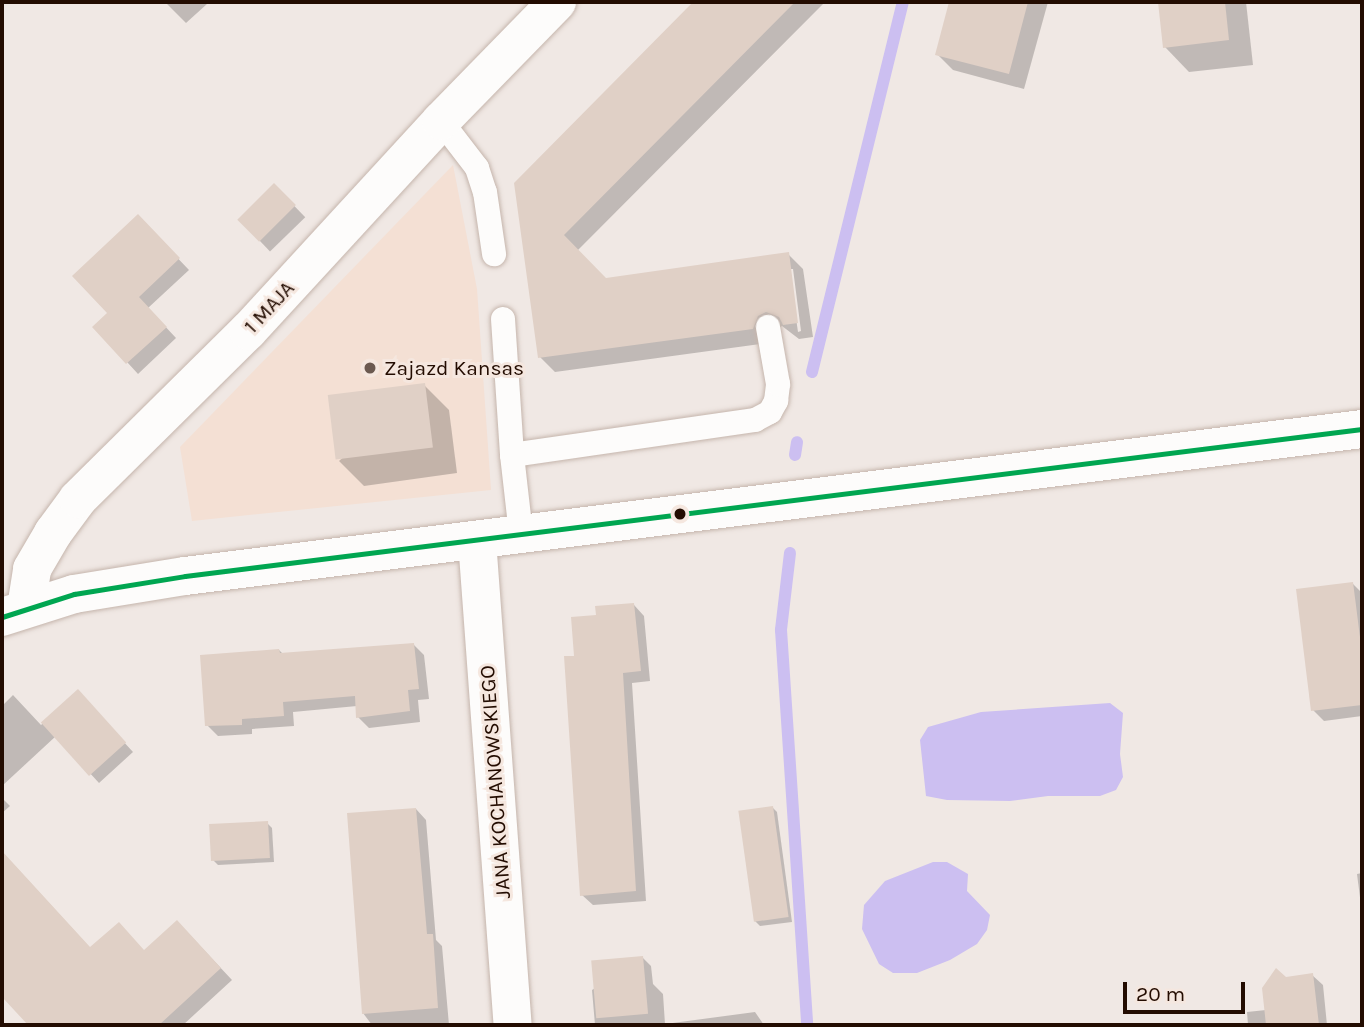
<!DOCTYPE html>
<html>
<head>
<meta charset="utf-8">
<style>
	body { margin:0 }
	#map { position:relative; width:1364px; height:1027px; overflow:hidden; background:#f0e8e4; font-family:Karla,sans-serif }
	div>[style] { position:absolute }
	.built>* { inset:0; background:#f4e0d4 }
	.water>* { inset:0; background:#ccbff1 }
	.shadow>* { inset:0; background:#0003; transform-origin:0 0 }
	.stream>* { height:12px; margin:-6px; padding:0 6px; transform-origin:6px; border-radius:6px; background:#ccbff1 }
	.building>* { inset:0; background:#e0d0c6; transform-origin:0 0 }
	.roads { filter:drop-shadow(0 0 2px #c5b5ac) drop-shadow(0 0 2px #c5b5ac) }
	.service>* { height:24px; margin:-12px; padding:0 12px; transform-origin:12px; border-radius:12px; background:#fdfcfb }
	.minor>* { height:38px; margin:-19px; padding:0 19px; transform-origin:19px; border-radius:19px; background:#fdfcfb }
	.tertiary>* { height:38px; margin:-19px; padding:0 19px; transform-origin:19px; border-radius:19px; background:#fdfcfb }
	.bus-1>* { height:5px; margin:-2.5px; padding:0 2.5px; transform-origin:2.5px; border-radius:2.5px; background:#00a651 }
	.dots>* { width:19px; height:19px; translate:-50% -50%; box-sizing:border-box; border:4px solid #f5e7df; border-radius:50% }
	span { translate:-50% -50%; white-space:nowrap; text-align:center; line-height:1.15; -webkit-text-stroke:6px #f5e7df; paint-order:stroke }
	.street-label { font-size:21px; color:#230c01 }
	.poi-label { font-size:21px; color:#230c01 }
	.left { translate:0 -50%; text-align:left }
	.frame { position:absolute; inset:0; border:4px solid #230c01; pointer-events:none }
	.scale { position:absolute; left:1123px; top:982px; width:122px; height:32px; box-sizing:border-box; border:4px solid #230c01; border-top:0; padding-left:9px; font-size:21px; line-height:24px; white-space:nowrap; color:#230c01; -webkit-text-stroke:5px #f5e7df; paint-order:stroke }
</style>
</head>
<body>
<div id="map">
	<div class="built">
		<div style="clip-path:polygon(453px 165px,477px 289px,491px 490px,192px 521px,180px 447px)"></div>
	</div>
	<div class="water">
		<div style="clip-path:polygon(1110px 703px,1123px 713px,1120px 754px,1123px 777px,1116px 790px,1100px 796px,1048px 796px,1010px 801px,947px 800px,926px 796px,920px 740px,928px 727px,981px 712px)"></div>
		<div style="clip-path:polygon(933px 862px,947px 862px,968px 874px,967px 891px,990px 915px,987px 930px,977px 944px,950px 960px,917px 973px,893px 973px,879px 964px,862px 929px,864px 905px,885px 881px)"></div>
	</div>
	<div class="shadow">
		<div style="clip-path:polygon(165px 2px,205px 2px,207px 4px,186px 23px)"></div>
		<div style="clip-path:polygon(evenodd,695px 2px,825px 2px,577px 251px,605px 279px,788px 254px,803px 269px,813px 337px,799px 339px,782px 326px,773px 331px,768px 343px,555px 372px,540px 357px,516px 183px,695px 2px,789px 269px,793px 269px,801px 331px,798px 332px,789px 269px)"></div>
		<div style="clip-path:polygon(951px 2px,1048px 2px,1024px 89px,953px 70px,937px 54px)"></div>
		<div style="clip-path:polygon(1160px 2px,1246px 2px,1253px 65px,1189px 72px,1165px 47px)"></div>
		<div style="left:274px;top:185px;width:45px;height:49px;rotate:46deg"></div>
		<div style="clip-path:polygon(148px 227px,189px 270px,148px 308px,176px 338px,138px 374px,95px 327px,109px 313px)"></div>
		<div style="clip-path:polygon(424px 385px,449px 410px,457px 473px,364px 486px,339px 461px)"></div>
		<div style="clip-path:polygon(1353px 584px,1362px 593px,1362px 716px,1324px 721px,1313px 710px)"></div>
		<div style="clip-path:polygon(634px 605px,644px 616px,650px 681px,632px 683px,646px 901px,593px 905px,582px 895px,576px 657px,598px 616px)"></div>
		<div style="clip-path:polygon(413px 644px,424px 655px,429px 699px,418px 700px,420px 722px,369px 728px,358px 717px,357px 706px,293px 712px,294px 726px,252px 729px,252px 734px,218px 736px,207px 725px,279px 650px,283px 654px)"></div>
		<div style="clip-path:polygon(78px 692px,133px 752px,99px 783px,56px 736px,2px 786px,2px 706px,13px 695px,41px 725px)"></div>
		<div style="clip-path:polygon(2px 798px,10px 806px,2px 813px)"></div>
		<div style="clip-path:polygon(772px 807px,777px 812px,792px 922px,760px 926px,755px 921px)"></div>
		<div style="clip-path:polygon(416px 809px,426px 820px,436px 940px,442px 946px,449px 1025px,372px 1025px,363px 1013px)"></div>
		<div style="clip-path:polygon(267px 823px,272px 828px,274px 862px,218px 865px,213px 860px)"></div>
		<div style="clip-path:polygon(2px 852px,91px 949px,145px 952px,189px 934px,232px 980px,183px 1025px,31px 1025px,2px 994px)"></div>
		<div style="clip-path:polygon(1362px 873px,1362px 913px,1357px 874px)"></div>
		<div style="clip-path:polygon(642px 957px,651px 966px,653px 984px,663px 994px,665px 1024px,755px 1012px,764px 1025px,595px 1025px,592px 990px)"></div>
		<div style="clip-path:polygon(1312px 975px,1323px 985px,1327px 1025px,1248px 1025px,1247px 1012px,1266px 1010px,1286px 978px)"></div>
	</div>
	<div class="stream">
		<div style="left:812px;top:372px;width:381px;rotate:-76.2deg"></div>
		<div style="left:795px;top:455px;width:13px;rotate:-81deg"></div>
		<div style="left:790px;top:553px;width:78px;rotate:96.7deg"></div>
		<div style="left:781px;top:630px;width:396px;rotate:86.2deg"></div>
	</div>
	<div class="building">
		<div style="clip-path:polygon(693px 2px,795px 2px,564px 235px,606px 278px,789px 252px,798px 323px,783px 325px,779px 317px,766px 312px,758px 316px,753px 329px,538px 358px,514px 183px)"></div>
		<div style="clip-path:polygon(949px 2px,1028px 2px,1009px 74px,935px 55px)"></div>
		<div style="clip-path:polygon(1158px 2px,1225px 2px,1229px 40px,1163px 48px)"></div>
		<div style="left:274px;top:183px;width:31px;height:52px;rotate:45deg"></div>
		<div style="clip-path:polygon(138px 214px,180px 258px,139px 297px,167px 327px,126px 364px,92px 327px,107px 313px,72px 276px)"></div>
		<div style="left:425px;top:383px;width:65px;height:98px;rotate:83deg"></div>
		<div style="clip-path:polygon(1353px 582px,1362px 653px,1362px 705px,1311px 711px,1296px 589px)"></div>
		<div style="clip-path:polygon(634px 603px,641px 671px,623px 673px,636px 891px,580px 896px,564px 656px,574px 656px,571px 617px,596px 615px,595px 606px)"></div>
		<div style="clip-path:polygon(414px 643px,419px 689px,408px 690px,410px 711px,356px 718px,355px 696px,283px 702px,284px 716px,242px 719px,242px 725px,205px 726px,200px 655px,279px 649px,280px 653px)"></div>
		<div style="left:78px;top:689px;width:72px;height:50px;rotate:48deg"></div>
		<div style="left:773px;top:806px;width:112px;height:35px;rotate:82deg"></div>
		<div style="clip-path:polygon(416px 808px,427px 934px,433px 934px,438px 1008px,362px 1014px,347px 813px)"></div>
		<div style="left:268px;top:821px;width:37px;height:59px;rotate:87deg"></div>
		<div style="clip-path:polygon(2px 851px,90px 947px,119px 922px,144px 950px,177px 920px,221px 968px,159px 1025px,28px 1025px,2px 997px)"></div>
		<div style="left:643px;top:956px;width:58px;height:52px;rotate:85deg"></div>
		<div style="clip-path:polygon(1276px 968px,1286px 977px,1313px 973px,1319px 1025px,1266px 1025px,1262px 988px)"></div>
	</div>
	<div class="roads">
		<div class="service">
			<div style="left:441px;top:121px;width:59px;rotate:52.5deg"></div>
			<div style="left:477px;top:168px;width:25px;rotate:72deg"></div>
			<div style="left:485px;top:192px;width:63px;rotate:81.7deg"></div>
			<div style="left:503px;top:319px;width:136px;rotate:86.2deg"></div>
			<div style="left:512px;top:455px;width:80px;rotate:83.5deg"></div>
			<div style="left:512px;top:455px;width:246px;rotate:-8.2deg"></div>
			<div style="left:755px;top:420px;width:17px;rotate:-28deg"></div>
			<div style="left:770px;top:412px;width:13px;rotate:-61deg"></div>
			<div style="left:776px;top:401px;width:17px;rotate:-83deg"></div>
			<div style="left:778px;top:384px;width:58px;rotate:-100deg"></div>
		</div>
		<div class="minor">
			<div style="left:477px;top:540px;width:486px;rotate:85.8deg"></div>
			<div style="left:26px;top:608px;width:39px;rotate:-81deg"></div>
			<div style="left:32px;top:569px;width:42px;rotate:-59.7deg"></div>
			<div style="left:53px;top:533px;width:42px;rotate:-53.7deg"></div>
			<div style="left:78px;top:499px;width:239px;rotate:-44.7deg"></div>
			<div style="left:248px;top:331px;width:285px;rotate:-47.4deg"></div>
			<div style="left:441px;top:121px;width:166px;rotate:-45.7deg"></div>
		</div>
		<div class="tertiary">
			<div style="left:2px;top:617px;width:76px;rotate:-17.7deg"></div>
			<div style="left:74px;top:594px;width:112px;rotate:-9.2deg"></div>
			<div style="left:185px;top:576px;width:1186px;rotate:-7.12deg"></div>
		</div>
	</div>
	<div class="bus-1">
		<div style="left:2px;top:617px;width:76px;rotate:-17.7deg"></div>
		<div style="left:74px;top:594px;width:112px;rotate:-9.2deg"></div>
		<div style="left:185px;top:576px;width:1186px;rotate:-7.12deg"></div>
	</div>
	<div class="dots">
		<div style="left:370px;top:368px;background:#6b5950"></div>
		<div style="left:680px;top:514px;background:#230c01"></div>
	</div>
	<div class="street-label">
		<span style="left:269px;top:307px;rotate:-47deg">1 MAJA</span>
		<span style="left:495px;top:782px;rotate:-94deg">JANA KOCHANOWSKIEGO</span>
	</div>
	<div class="poi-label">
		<span class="left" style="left:384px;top:368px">Zajazd Kansas</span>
	</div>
	<div class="frame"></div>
	<div class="scale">20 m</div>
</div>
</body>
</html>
